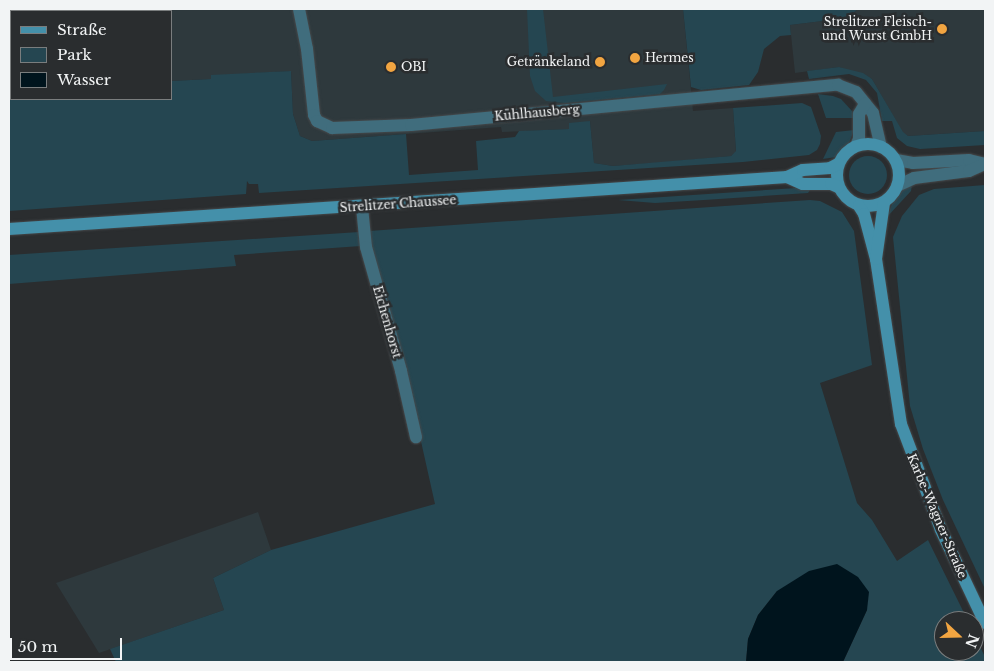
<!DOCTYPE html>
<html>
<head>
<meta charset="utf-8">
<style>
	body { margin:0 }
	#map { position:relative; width:994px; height:671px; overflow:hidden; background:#2a2d2f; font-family:"Libre Baskerville",serif }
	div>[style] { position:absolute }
	.built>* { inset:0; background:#2e393d }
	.green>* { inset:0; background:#254651 }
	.round { border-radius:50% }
	.water>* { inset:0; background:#00141d }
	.roads { filter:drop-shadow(0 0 1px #46494b) drop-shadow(0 0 1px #46494b) }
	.street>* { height:12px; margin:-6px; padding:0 6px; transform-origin:6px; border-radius:6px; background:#406d7d }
	.secondary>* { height:12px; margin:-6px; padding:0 6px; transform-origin:6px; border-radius:6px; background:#4490aa }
	.secondary>.ring { margin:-6px; padding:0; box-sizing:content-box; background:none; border:12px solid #4490aa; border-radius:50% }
	.dots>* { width:14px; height:14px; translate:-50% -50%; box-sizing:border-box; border:2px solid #2a2d2f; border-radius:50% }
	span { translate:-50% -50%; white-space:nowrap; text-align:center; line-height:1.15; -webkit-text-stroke:5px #2a2d2f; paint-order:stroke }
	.poi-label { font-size:12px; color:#f2f4f5 }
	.right { translate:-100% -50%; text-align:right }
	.left { translate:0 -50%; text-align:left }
	.street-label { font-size:12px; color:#f2f4f5 }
	.frame { position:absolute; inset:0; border:10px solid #f2f4f5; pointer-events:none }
	.legend { position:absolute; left:10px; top:10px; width:162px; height:90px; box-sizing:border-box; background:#2a2d2f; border:1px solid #7a7d7e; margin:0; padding:6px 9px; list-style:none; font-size:15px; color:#f2f4f5 }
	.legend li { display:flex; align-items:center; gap:10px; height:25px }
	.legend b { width:25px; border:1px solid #7a7d7e }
	.north { position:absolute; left:934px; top:611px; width:50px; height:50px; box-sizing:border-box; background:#2a2d2f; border:1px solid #7a7d7e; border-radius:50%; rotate:111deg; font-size:14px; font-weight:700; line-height:20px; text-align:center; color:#f2f4f5 }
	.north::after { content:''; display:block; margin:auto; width:18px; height:22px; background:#f2a541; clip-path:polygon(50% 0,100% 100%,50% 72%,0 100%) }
	.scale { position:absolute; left:10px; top:638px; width:112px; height:22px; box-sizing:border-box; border:2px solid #f2f4f5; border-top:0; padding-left:6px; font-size:15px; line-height:18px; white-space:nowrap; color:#f2f4f5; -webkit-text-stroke:4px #2a2d2f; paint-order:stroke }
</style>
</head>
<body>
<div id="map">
	<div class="built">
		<div style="clip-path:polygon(9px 9px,683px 9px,693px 111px,733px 108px,736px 152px,731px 156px,668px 162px,613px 166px,594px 163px,590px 121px,570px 129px,502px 132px,501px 127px,312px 141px,300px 136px,293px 114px,291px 71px,211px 76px,211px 79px,171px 81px,171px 11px,11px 11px,11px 96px,9px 96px)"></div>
		<div style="clip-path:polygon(858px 9px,985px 9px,985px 131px,908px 136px,903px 133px,872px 79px,839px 67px,795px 73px,790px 25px,847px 18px)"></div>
		<div style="clip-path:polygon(258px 512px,271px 550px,213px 578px,224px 610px,99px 653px,56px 583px)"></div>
	</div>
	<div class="green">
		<div style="clip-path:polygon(527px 9px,543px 9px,553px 97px,667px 84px,664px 90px,660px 94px,565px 103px,546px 101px,535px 91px,530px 76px)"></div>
		<div style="clip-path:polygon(683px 9px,858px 9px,847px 18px,790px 25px,791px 35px,780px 36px,764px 49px,758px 72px,749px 85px,701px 90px,691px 87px)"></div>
		<div style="clip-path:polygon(839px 67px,863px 73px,872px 79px,903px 132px,908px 136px,985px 131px,985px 145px,920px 149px,907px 146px,897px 138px,892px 121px,882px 121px,877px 93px,866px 80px,849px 74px,809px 79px,807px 71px)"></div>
		<div style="clip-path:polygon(291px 71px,293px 114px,300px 136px,312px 141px,406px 134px,409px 175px,478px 170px,476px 141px,515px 137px,519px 131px,569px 129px,569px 123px,590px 121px,594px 163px,613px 166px,731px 156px,736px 151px,733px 108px,802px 103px,811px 107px,821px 136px,820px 144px,817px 150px,809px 155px,743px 162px,259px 193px,258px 184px,249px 184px,247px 181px,246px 194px,9px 211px,9px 96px,11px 96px,11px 99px,171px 99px,171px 81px,211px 79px,211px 75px)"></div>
		<div style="clip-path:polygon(818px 94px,833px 96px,841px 99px,852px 111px,855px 118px,826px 118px)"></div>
		<div style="clip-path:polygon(854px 130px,849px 143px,836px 157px,823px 159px,836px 132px)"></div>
		<div class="round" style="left:849px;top:156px;width:38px;height:38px"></div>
		<div style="clip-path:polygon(912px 185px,911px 191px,887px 217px,892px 204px,901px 191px)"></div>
		<div style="clip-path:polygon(985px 185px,985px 589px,943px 500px,923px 449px,910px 406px,893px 237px,902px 216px,919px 195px,934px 189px)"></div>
		<div style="clip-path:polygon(812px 187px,808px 193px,704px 200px,655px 203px,618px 200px)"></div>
		<div style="clip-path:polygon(810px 200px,820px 201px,842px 212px,854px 231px,872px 365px,820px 383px,857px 503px,872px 520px,897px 561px,928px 540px,968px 621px,944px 621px,944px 651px,974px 651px,974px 634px,985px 657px,985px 662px,843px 662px,867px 610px,777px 591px,758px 615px,748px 639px,746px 662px,116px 662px,110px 649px,224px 610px,213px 578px,271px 550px,435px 504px,405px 370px,370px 246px,369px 231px)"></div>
		<div style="clip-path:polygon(359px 232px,361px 246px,234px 255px,236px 266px,9px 284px,9px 255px)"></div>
	</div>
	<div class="water">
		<div style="clip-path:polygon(837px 564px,858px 577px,869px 592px,867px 610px,843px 662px,746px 662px,748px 639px,758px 615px,777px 591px,809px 571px)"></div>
	</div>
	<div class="roads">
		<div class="street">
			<div style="left:299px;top:9px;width:41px;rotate:78.7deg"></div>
			<div style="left:307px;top:49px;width:66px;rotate:83.9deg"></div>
			<div style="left:314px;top:115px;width:7px;rotate:63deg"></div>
			<div style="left:317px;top:121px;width:17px;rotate:25deg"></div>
			<div style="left:332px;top:128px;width:79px;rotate:-2.2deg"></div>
			<div style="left:411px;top:125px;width:429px;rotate:-5.4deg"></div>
			<div style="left:838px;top:85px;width:19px;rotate:21deg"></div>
			<div style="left:856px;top:92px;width:27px;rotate:51deg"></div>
			<div style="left:873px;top:113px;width:35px;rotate:77deg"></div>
			<div style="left:856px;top:146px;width:8px;rotate:-67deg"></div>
			<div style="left:859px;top:139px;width:25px;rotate:-90deg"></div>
			<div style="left:859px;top:114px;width:12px;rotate:-59deg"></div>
			<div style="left:896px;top:160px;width:17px;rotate:10deg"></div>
			<div style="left:913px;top:163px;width:56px;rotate:-3.1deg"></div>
			<div style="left:969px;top:160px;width:16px;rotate:14deg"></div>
			<div style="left:897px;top:186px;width:19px;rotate:-25deg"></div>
			<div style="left:914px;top:178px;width:55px;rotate:-7.3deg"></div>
			<div style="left:969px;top:171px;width:17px;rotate:-24deg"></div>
			<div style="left:362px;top:207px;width:40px;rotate:84.3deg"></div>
			<div style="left:366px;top:247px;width:129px;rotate:74.2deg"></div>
			<div style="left:401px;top:371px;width:68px;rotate:77.2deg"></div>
		</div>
		<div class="secondary">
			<div class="ring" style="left:837px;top:144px;width:50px;height:50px"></div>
			<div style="left:787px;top:177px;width:17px;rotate:24deg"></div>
			<div style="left:803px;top:184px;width:28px"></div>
			<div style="left:831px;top:184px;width:8px;rotate:23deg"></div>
			<div style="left:859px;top:206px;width:9px;rotate:58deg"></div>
			<div style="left:864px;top:214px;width:47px;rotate:75.1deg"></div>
			<div style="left:876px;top:259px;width:167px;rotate:81.4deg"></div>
			<div style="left:901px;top:424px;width:113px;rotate:69.3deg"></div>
			<div style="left:941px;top:530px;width:103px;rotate:64.7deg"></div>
			<div style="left:9px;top:229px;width:780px;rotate:-3.82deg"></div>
			<div style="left:787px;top:177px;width:17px;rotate:-24deg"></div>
			<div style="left:803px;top:170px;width:27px;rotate:-4deg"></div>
			<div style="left:830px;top:168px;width:9px;rotate:-27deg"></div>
			<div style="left:876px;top:259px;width:57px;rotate:-81.9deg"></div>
		</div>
	</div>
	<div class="dots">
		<div style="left:942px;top:29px;background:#f2a541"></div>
		<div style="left:635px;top:58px;background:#f2a541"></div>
		<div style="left:600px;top:62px;background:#f2a541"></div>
		<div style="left:391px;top:67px;background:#f2a541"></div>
	</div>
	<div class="poi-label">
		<span class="right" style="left:932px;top:29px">Strelitzer Fleisch-<br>und Wurst GmbH</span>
		<span class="left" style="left:645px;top:58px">Hermes</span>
		<span class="right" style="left:590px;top:62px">Getränkeland</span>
		<span class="left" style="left:401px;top:67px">OBI</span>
	</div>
	<div class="street-label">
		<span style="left:537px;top:113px;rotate:-5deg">Kühlhausberg</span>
		<span style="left:398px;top:204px;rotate:-4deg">Strelitzer Chaussee</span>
		<span style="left:387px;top:322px;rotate:74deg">Eichenhorst</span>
		<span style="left:937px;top:516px;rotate:67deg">Karbe-Wagner-Straße</span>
	</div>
	<div class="frame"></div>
	<ul class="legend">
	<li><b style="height:6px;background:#4490aa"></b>Straße</li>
	<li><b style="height:14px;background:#254651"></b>Park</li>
	<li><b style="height:14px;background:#00141d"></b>Wasser</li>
	</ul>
	<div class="north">N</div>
	<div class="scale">50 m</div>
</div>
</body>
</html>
